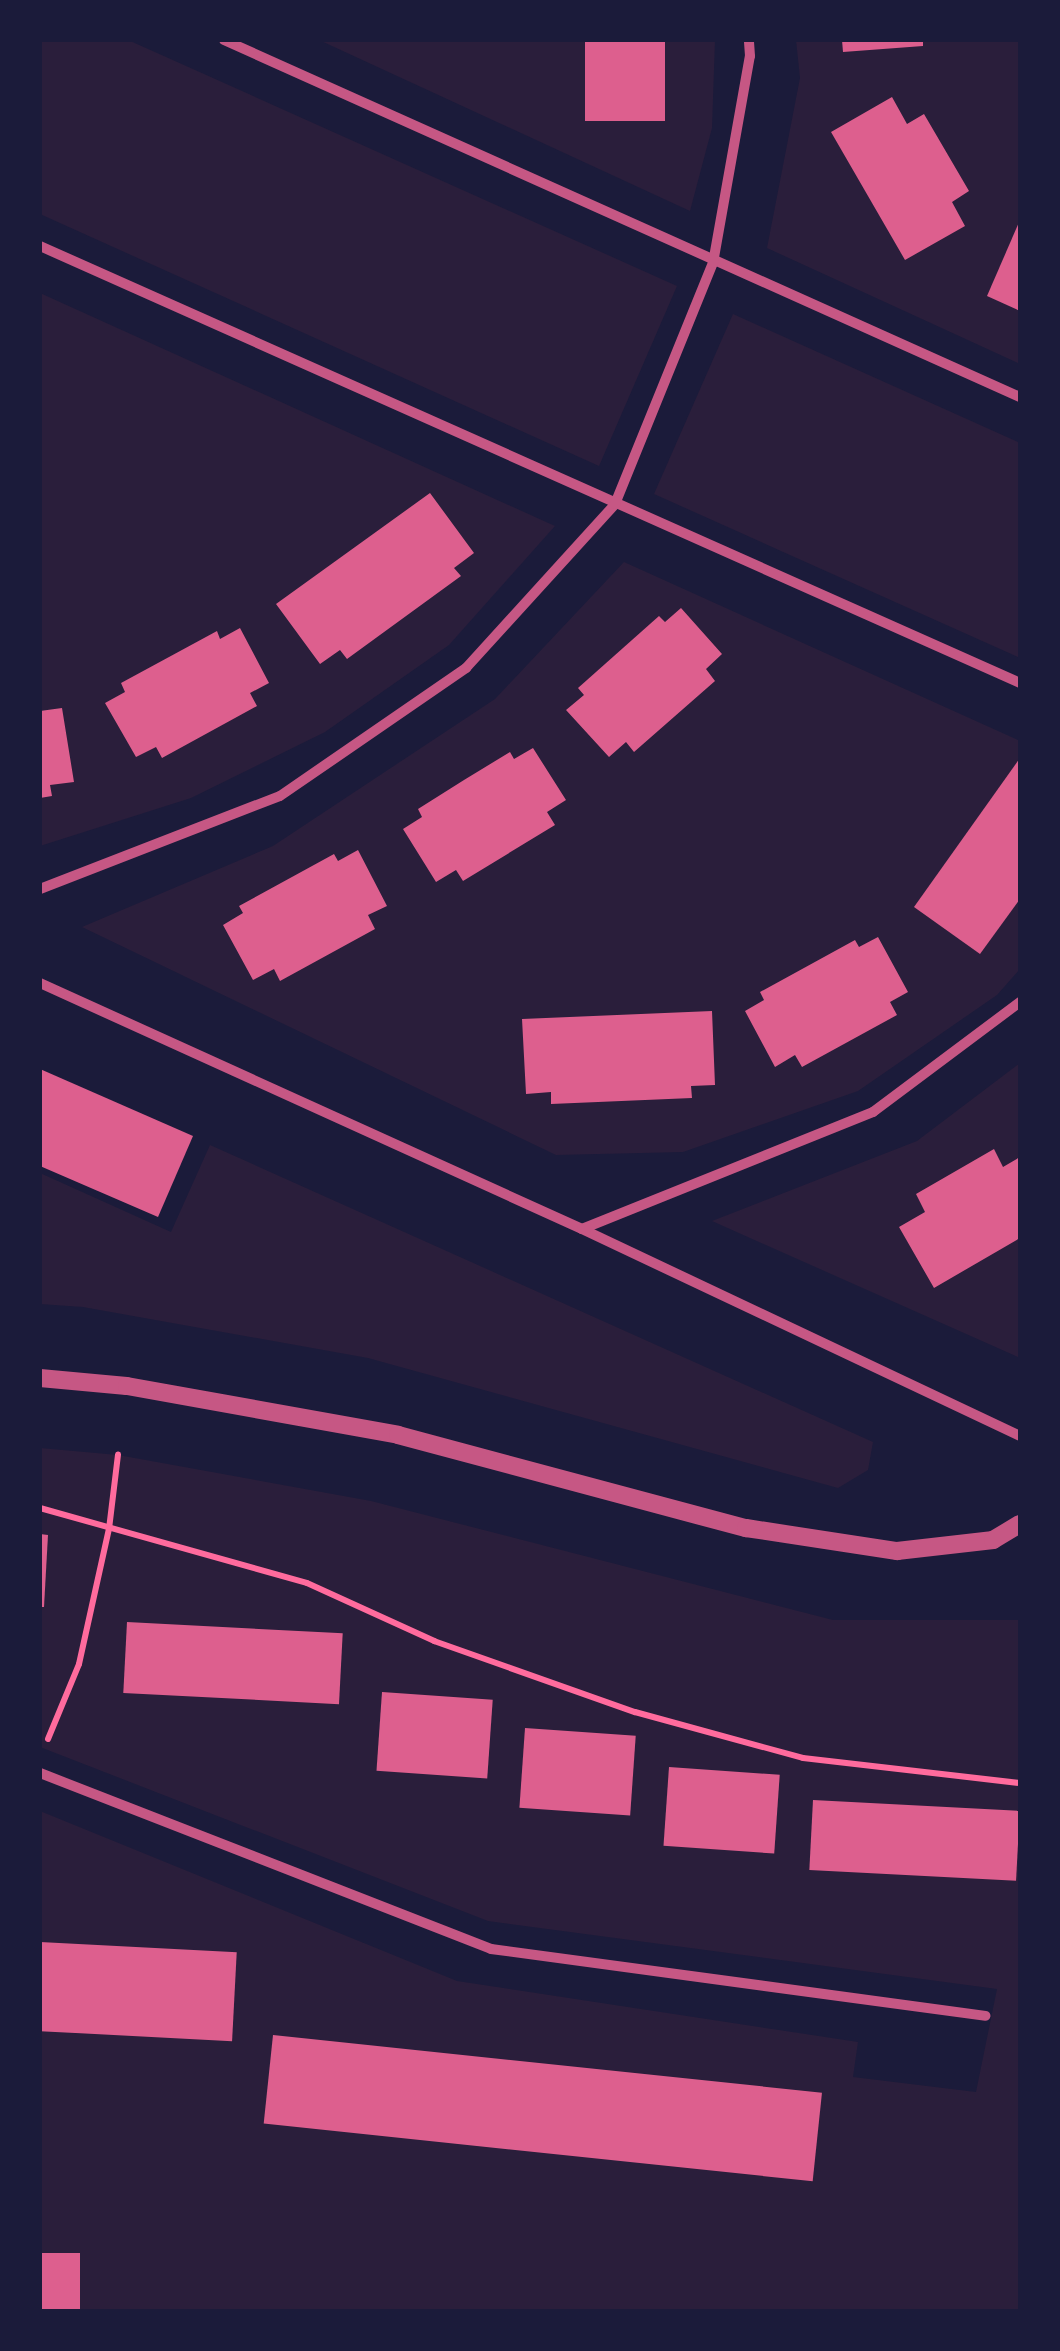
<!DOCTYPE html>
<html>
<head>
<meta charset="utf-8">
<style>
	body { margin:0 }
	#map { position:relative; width:1060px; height:2351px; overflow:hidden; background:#1b1b3a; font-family:"Asap Condensed",sans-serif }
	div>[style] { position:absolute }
	.green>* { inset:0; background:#2a1e3b }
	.building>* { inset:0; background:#dd5f8e; transform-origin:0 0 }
	.path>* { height:6px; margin:-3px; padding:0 3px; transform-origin:3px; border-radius:3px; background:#ff6b9d }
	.minor>* { height:10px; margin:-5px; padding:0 5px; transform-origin:5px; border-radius:5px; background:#c65784 }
	.tertiary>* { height:18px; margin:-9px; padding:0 9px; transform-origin:9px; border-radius:9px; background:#c65784 }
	span { translate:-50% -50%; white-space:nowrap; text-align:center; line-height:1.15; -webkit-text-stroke:8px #1b1b3a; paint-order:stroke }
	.frame { position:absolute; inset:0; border:42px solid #1b1b3a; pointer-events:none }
</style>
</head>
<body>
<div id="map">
	<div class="green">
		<div style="clip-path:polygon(40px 40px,128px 40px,677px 286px,599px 466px,40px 214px)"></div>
		<div style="clip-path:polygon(319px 40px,715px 40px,712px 128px,690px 211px)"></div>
		<div style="clip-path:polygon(796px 40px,1020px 40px,1020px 364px,767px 248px,800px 78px)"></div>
		<div style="clip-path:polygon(40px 293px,555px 526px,449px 645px,325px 732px,191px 798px,40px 846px)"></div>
		<div style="clip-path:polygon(733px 314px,1020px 443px,1020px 658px,654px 494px)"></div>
		<div style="clip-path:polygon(624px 562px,1020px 741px,1020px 969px,997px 995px,858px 1091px,683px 1152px,556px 1155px,82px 927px,273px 846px,495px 699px)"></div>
		<div style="clip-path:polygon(1020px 1063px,1020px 1358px,712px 1221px,917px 1141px)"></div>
		<div style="clip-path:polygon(210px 1145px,873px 1442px,868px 1470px,838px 1488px,368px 1358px,83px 1307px,40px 1304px,40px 1173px,171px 1232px)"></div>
		<div style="clip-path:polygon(40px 1448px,118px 1455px,371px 1501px,833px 1620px,1020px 1620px,1020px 2311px,80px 2311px,40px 2253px,40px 1811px,457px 1981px,858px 2042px,853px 2077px,976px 2092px,997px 1989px,488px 1921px,40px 1747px)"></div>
	</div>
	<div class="building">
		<div style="left:585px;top:40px;width:80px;height:81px"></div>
		<div style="clip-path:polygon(842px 40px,923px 40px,923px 46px,843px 52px)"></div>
		<div style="clip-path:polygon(892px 97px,907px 124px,924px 114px,969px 191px,952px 202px,965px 226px,905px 260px,831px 132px)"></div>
		<div style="clip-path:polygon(1020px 220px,1020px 311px,987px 296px)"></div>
		<div style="clip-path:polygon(430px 493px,474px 553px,454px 568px,461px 576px,347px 659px,340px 650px,320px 664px,276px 604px)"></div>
		<div style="clip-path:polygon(681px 608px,722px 654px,706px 669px,715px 681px,634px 752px,626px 742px,609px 757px,566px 710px,584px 695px,578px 688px,659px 616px,665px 622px)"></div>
		<div style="clip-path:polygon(240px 628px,269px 683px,250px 693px,257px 706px,162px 758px,156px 747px,136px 757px,105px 703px,125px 692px,121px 683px,217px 631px,220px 639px)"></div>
		<div style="clip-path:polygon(62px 708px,74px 782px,50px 785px,52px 796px,40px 798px,40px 711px)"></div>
		<div style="clip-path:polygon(533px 748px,566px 800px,547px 812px,555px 825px,463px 881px,456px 870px,436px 882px,403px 829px,422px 817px,418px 809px,464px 780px,510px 752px,514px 759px)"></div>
		<div style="clip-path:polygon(1020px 758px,1020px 899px,980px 954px,914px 907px)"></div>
		<div style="clip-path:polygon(358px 850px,387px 906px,368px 915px,375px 929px,280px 981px,274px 969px,253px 980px,223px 925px,243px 913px,239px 906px,334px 854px,338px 861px)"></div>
		<div style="clip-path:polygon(878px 937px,908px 992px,890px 1002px,897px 1015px,802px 1067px,795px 1055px,775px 1067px,745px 1011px,764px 1000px,760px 992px,855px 940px,859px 947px)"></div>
		<div style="clip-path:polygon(712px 1011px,715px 1085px,691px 1086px,692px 1098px,551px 1104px,551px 1092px,526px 1094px,522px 1019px)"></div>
		<div style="clip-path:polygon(40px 1069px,193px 1136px,158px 1217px,40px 1166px)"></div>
		<div style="clip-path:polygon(994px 1149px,1003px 1167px,1020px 1157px,1020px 1238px,934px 1288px,899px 1227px,925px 1212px,916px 1194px)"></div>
		<div style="clip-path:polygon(40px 1534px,48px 1535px,44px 1607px,40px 1607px)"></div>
		<div style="left:127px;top:1622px;width:216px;height:71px;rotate:3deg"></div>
		<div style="left:382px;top:1692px;width:111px;height:79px;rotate:4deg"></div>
		<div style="left:525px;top:1728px;width:111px;height:80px;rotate:4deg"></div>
		<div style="left:669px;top:1767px;width:111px;height:79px;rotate:4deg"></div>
		<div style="left:813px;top:1800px;width:207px;height:70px;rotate:3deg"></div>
		<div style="left:40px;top:1942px;width:197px;height:89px;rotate:3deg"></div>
		<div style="left:273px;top:2035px;width:552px;height:89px;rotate:6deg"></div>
		<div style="left:40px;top:2253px;width:40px;height:58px"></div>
	</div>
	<div class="path">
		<div style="left:40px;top:1508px;width:277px;rotate:15.7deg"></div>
		<div style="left:307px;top:1583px;width:140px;rotate:24.5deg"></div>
		<div style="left:434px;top:1641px;width:213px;rotate:19.5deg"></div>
		<div style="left:635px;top:1712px;width:174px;rotate:15.3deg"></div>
		<div style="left:803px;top:1758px;width:218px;rotate:6.6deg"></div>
		<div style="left:48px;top:1739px;width:81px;rotate:-67.5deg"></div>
		<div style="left:79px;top:1664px;width:138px;rotate:-77.5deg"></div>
		<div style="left:109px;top:1529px;width:75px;rotate:-83.1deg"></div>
	</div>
	<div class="minor">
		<div style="left:224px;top:40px;width:872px;rotate:24.16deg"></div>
		<div style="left:40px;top:246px;width:1073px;rotate:24.03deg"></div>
		<div style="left:40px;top:889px;width:257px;rotate:-21.2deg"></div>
		<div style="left:280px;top:796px;width:226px;rotate:-34.5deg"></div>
		<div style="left:466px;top:668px;width:222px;rotate:-47.7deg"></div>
		<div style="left:615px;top:504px;width:260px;rotate:-67.9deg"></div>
		<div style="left:713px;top:263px;width:210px;rotate:-79.9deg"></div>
		<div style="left:750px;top:56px;width:16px;rotate:-94deg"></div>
		<div style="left:40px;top:983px;width:595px;rotate:24.41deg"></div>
		<div style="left:582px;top:1229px;width:484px;rotate:25.3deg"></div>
		<div style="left:582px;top:1229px;width:314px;rotate:-21.9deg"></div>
		<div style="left:873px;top:1112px;width:184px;rotate:-36.8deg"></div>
		<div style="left:40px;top:1773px;width:484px;rotate:21.3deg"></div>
		<div style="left:491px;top:1949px;width:499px;rotate:7.7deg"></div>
	</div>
	<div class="tertiary">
		<div style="left:40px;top:1378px;width:87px;rotate:5.3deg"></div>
		<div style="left:127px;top:1386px;width:275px;rotate:10.2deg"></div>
		<div style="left:398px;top:1435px;width:360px;rotate:15deg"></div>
		<div style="left:746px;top:1528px;width:153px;rotate:8.7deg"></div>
		<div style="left:897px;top:1551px;width:97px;rotate:-6.5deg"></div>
		<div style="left:993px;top:1540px;width:31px;rotate:-31deg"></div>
	</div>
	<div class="frame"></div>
</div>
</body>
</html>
